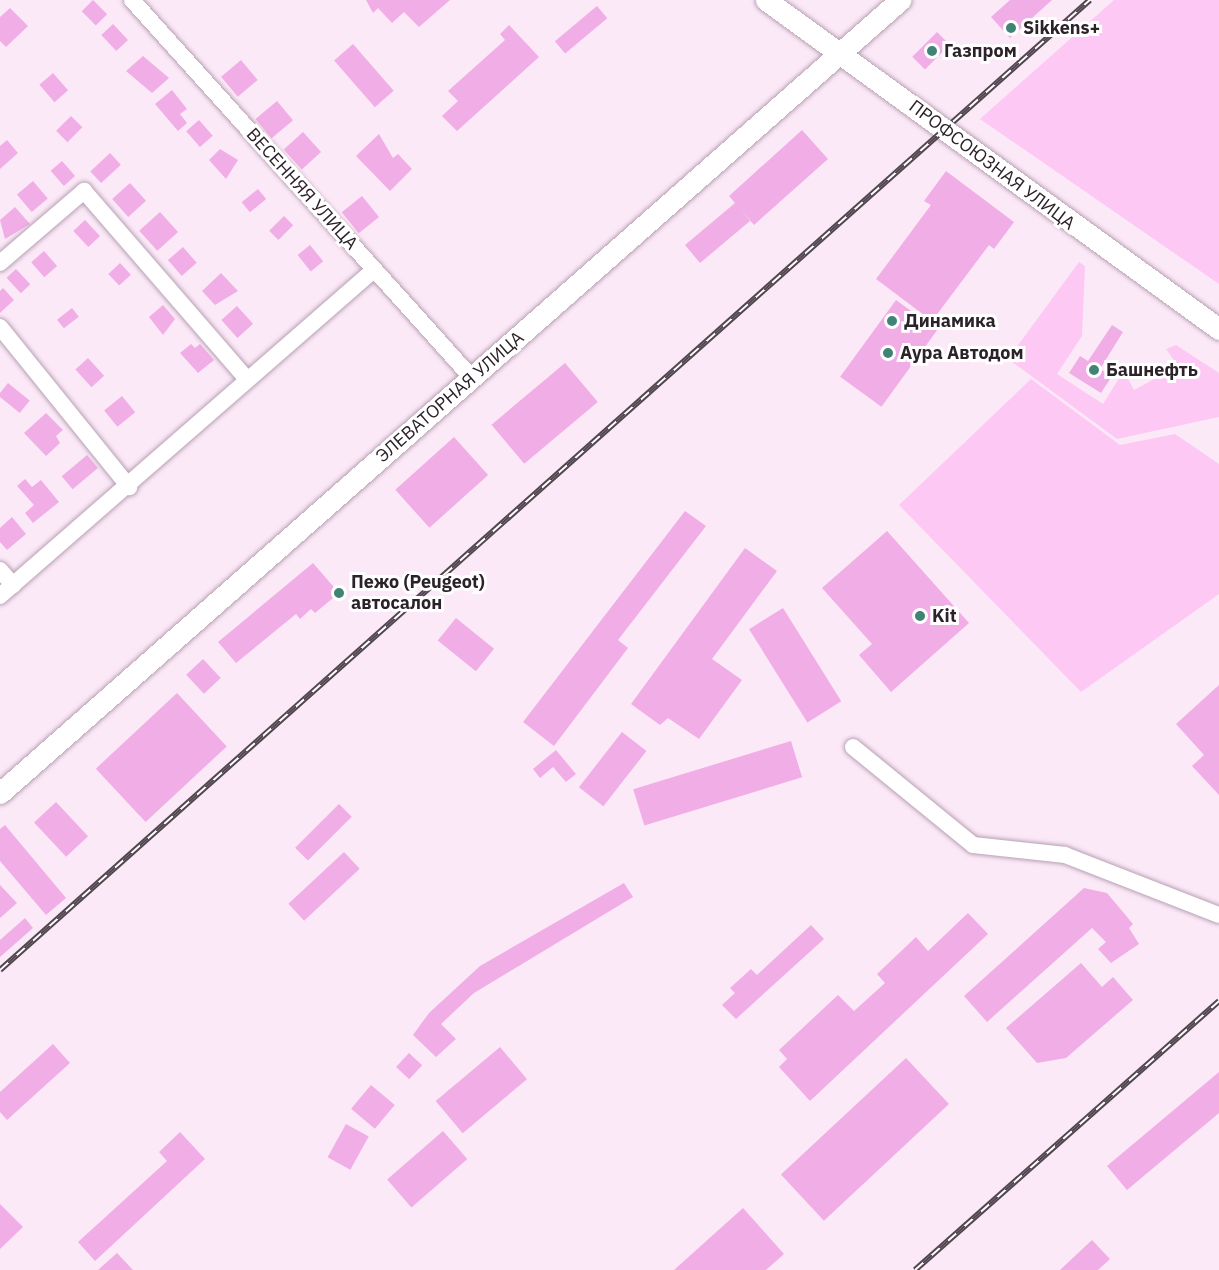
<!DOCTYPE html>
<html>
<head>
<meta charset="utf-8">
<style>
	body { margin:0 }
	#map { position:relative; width:1219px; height:1270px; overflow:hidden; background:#fce9f8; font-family:"IBM Plex Sans",sans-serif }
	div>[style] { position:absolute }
	.green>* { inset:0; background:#fdc8f3 }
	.building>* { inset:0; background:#f1ade5; transform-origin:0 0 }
	.roads { filter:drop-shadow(0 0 2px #b7a1b3) drop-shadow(0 0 2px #b7a1b3) }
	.minor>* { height:16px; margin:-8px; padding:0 8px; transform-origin:8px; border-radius:8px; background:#fff }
	.major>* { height:21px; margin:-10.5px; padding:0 10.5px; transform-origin:10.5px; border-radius:10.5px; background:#fff }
	.rail>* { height:6px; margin-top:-3px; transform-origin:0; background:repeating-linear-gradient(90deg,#fff 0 11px,#51464e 0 22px); box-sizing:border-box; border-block:2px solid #51464e }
	.dots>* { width:16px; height:16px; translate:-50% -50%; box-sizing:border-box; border:3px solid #fff; border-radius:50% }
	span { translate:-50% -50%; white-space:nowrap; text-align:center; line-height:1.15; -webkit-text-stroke:6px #fff; paint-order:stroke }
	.poi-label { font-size:18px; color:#2c232a; font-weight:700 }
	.left { translate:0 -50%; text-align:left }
	.street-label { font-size:18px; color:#2c232a }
</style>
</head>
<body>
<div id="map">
	<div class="green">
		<div style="clip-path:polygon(1114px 0,1219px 0,1219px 284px,980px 119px)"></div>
		<div style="clip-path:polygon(1079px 262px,1085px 266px,1082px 336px,1057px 374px,1103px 404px,1121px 375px,1125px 373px,1134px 390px,1178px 366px,1166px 349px,1176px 345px,1219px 373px,1219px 417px,1117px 439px,1008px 359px)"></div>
		<div style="clip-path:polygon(1031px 379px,1120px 445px,1175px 434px,1219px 464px,1219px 594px,1081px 692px,899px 505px)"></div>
	</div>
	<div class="building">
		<div style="left:93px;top:0;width:20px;height:16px;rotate:45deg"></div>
		<div style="clip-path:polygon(366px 0,450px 0,419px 27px,404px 12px,392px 23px,378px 8px,373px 13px)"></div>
		<div style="clip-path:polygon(1010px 0,1052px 0,1010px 38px,991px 17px)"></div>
		<div style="left:597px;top:6px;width:16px;height:55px;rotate:50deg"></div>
		<div style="clip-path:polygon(10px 8px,28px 26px,6px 47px,0 41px,0 17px)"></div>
		<div style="left:113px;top:24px;width:22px;height:16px;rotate:47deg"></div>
		<div style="clip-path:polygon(509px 25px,539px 57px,457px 131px,442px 116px,458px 101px,448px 91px,505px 40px,500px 34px)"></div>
		<div style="left:937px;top:32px;width:18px;height:35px;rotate:45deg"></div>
		<div style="left:353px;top:44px;width:62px;height:25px;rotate:49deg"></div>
		<div style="clip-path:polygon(143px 56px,169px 78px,152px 93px,126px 71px)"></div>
		<div style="left:241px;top:60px;width:26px;height:26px;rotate:50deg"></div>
		<div style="left:53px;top:73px;width:23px;height:18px;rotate:49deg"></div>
		<div style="clip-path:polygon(172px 90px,187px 109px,180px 114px,187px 123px,178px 131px,155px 104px)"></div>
		<div style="left:277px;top:101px;width:25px;height:28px;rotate:50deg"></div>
		<div style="left:71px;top:116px;width:16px;height:21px;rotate:45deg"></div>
		<div style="left:199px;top:120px;width:21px;height:17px;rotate:49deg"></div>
		<div style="clip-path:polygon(802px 130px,828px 159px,754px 225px,740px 209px,750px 221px,700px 263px,685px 245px,735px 203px,729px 196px)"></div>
		<div style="left:303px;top:132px;width:27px;height:26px;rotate:48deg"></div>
		<div style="clip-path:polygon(379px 134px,393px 158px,398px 154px,412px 169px,390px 191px,356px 156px)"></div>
		<div style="clip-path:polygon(7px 140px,18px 153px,0 169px,0 146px)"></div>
		<div style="clip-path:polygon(220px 149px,238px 160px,226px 179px,209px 160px)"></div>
		<div style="left:110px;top:153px;width:16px;height:27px;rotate:47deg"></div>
		<div style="left:62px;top:161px;width:20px;height:15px;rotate:49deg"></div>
		<div style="clip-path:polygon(946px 171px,1014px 222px,994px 249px,989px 245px,932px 321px,876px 279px,931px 205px,924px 201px)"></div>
		<div style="left:33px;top:181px;width:23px;height:21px;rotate:50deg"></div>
		<div style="left:130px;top:183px;width:24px;height:24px;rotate:48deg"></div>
		<div style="left:258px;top:189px;width:13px;height:21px;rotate:51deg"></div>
		<div style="left:362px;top:196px;width:27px;height:26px;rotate:51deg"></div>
		<div style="clip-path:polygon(15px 207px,30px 224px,5px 239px,0 220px)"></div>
		<div style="left:160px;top:212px;width:27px;height:28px;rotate:48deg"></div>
		<div style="left:284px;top:216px;width:13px;height:21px;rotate:45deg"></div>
		<div style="left:85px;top:220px;width:22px;height:16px;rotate:47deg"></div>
		<div style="left:310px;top:245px;width:21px;height:16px;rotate:51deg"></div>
		<div style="left:183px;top:247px;width:21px;height:20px;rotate:49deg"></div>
		<div style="left:44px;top:251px;width:20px;height:17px;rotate:49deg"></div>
		<div style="left:120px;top:263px;width:16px;height:16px;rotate:47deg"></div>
		<div style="left:16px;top:269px;width:21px;height:13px;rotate:47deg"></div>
		<div style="clip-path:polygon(221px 273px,238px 291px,215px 305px,202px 291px)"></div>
		<div style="clip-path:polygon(3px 288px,14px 300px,0 313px,0 291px)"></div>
		<div style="left:896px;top:300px;width:51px;height:95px;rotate:36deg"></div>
		<div style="clip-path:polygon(163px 305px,175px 319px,163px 335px,149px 317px)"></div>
		<div style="left:237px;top:306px;width:24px;height:21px;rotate:48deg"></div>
		<div style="left:72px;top:308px;width:11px;height:19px;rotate:52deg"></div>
		<div style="clip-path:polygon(1112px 325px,1123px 332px,1100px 369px,1112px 376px,1101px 393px,1069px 373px,1080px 356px,1088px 361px)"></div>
		<div style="clip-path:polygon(191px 344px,195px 348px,200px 344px,214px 360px,198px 373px,180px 353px)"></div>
		<div style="left:88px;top:358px;width:24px;height:17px;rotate:48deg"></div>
		<div style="left:565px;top:363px;width:51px;height:96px;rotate:50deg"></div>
		<div style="left:8px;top:383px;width:28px;height:16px;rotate:39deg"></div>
		<div style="left:122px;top:396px;width:21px;height:23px;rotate:51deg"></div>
		<div style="clip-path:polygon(46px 413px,63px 430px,56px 436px,60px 443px,46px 456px,24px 433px)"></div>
		<div style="left:454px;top:437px;width:51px;height:79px;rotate:48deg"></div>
		<div style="left:87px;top:455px;width:17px;height:33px;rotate:50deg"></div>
		<div style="clip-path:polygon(25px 479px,32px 487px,41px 480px,59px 502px,33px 523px,25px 513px,34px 505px,17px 486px)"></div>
		<div style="clip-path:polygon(685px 511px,706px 526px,618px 640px,628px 648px,554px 746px,523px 722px)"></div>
		<div style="clip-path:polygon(12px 517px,26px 534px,7px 550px,0 542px,0 528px)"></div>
		<div style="clip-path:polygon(887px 531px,969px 623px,891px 692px,859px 655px,872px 644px,822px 588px)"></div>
		<div style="clip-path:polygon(745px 548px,777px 571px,712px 659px,742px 680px,699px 739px,668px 718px,660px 725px,631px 704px)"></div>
		<div style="clip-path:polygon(313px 563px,339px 593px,315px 613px,311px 609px,300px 619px,296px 614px,236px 663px,218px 642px)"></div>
		<div style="left:783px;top:608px;width:110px;height:40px;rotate:58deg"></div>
		<div style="left:456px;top:618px;width:49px;height:29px;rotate:39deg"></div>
		<div style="left:203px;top:659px;width:26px;height:23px;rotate:47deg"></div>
		<div style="clip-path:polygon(1219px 685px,1219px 795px,1192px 766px,1204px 755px,1176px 724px)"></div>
		<div style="left:177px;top:693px;width:73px;height:111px;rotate:47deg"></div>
		<div style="left:622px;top:732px;width:31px;height:70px;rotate:38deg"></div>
		<div style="left:791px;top:741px;width:38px;height:165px;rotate:73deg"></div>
		<div style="clip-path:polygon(556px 750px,576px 774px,566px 782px,553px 767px,540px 778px,533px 769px)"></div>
		<div style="left:56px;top:802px;width:47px;height:30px;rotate:47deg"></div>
		<div style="left:339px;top:804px;width:18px;height:62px;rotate:45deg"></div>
		<div style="clip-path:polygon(5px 825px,66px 898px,46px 915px,0 861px,0 829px)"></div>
		<div style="left:344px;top:852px;width:23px;height:76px;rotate:47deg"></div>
		<div style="clip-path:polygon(624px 883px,633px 897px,474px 993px,441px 1024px,456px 1039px,436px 1057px,413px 1035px,429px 1013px,480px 966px)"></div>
		<div style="clip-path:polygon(0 885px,17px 903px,0 918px)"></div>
		<div style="clip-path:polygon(1084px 888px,1107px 893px,1133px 924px,1129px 928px,1139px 944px,1111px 963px,1098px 949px,1106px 942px,1092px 928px,987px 1022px,964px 996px)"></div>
		<div style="clip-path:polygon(968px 913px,988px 934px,810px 1101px,779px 1067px,787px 1059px,779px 1050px,838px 995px,854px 1011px,885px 983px,877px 974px,916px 937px,928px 951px)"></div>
		<div style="clip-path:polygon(25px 918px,33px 928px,0 957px,0 940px)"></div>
		<div style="clip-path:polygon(811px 925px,824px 939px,736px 1019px,722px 1005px,735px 993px,730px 988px,751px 969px,757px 975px)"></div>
		<div style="clip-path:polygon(1081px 963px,1102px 987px,1113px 977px,1133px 1000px,1066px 1058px,1037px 1063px,1006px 1028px)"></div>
		<div style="clip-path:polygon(53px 1044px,70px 1063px,7px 1120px,0 1112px,0 1092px)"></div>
		<div style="left:500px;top:1047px;width:42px;height:84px;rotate:50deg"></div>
		<div style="left:409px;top:1053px;width:18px;height:19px;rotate:43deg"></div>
		<div style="left:906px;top:1058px;width:63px;height:171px;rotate:47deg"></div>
		<div style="clip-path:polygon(1219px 1072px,1219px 1113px,1127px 1190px,1107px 1166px)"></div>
		<div style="left:371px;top:1085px;width:31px;height:31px;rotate:40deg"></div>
		<div style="left:346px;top:1124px;width:26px;height:38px;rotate:29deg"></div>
		<div style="left:443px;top:1131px;width:37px;height:74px;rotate:49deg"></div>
		<div style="clip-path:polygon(180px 1132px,205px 1159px,95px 1261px,78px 1242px,167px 1161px,159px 1152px)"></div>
		<div style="clip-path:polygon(0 1204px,23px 1227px,0 1249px)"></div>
		<div style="clip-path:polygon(743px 1208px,784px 1254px,766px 1270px,674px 1270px)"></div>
		<div style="clip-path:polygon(1092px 1240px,1110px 1259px,1098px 1270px,1060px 1270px)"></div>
		<div style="clip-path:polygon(117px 1253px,133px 1270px,98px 1270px)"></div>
	</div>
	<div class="roads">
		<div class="minor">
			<div style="left:132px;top:0;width:508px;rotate:48.03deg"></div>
			<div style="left:0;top:263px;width:111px;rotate:-40.6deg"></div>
			<div style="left:84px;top:191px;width:247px;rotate:49.1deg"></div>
			<div style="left:0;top:327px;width:206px;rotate:51.1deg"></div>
			<div style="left:0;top:570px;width:20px;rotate:49deg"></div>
			<div style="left:0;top:596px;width:496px;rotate:-41.1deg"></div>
			<div style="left:853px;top:747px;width:155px;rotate:39.2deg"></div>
			<div style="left:973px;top:845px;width:93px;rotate:6.2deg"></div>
			<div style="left:1065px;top:855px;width:165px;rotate:21.3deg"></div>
		</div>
		<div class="major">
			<div style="left:766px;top:0;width:560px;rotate:35.99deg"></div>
			<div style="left:0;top:793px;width:1200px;rotate:-41.38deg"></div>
		</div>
	</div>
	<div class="rail">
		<div style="left:0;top:970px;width:1459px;rotate:-41.67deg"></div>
		<div style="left:915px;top:1270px;width:406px;rotate:-41.5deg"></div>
	</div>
	<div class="dots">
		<div style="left:1011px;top:28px;background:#418375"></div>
		<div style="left:932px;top:51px;background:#418375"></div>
		<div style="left:892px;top:321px;background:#418375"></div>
		<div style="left:888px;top:353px;background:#418375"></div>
		<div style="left:1094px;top:370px;background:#418375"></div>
		<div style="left:339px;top:593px;background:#418375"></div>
		<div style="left:920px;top:616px;background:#418375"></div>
	</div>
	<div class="poi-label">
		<span class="left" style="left:1023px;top:28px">Sikkens+</span>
		<span class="left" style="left:944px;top:51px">Газпром</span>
		<span class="left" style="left:904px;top:321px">Динамика</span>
		<span class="left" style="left:900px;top:353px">Аура Автодом</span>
		<span class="left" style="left:1106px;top:370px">Башнефть</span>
		<span class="left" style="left:351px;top:593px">Пежо (Peugeot)<br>автосалон</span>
		<span class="left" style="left:932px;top:616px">Kit</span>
	</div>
	<div class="street-label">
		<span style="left:992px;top:165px;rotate:37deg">ПРОФСОЮЗНАЯ УЛИЦА</span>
		<span style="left:302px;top:189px;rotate:48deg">ВЕСЕННЯЯ УЛИЦА</span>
		<span style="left:450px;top:397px;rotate:-41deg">ЭЛЕВАТОРНАЯ УЛИЦА</span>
	</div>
</div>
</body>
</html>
